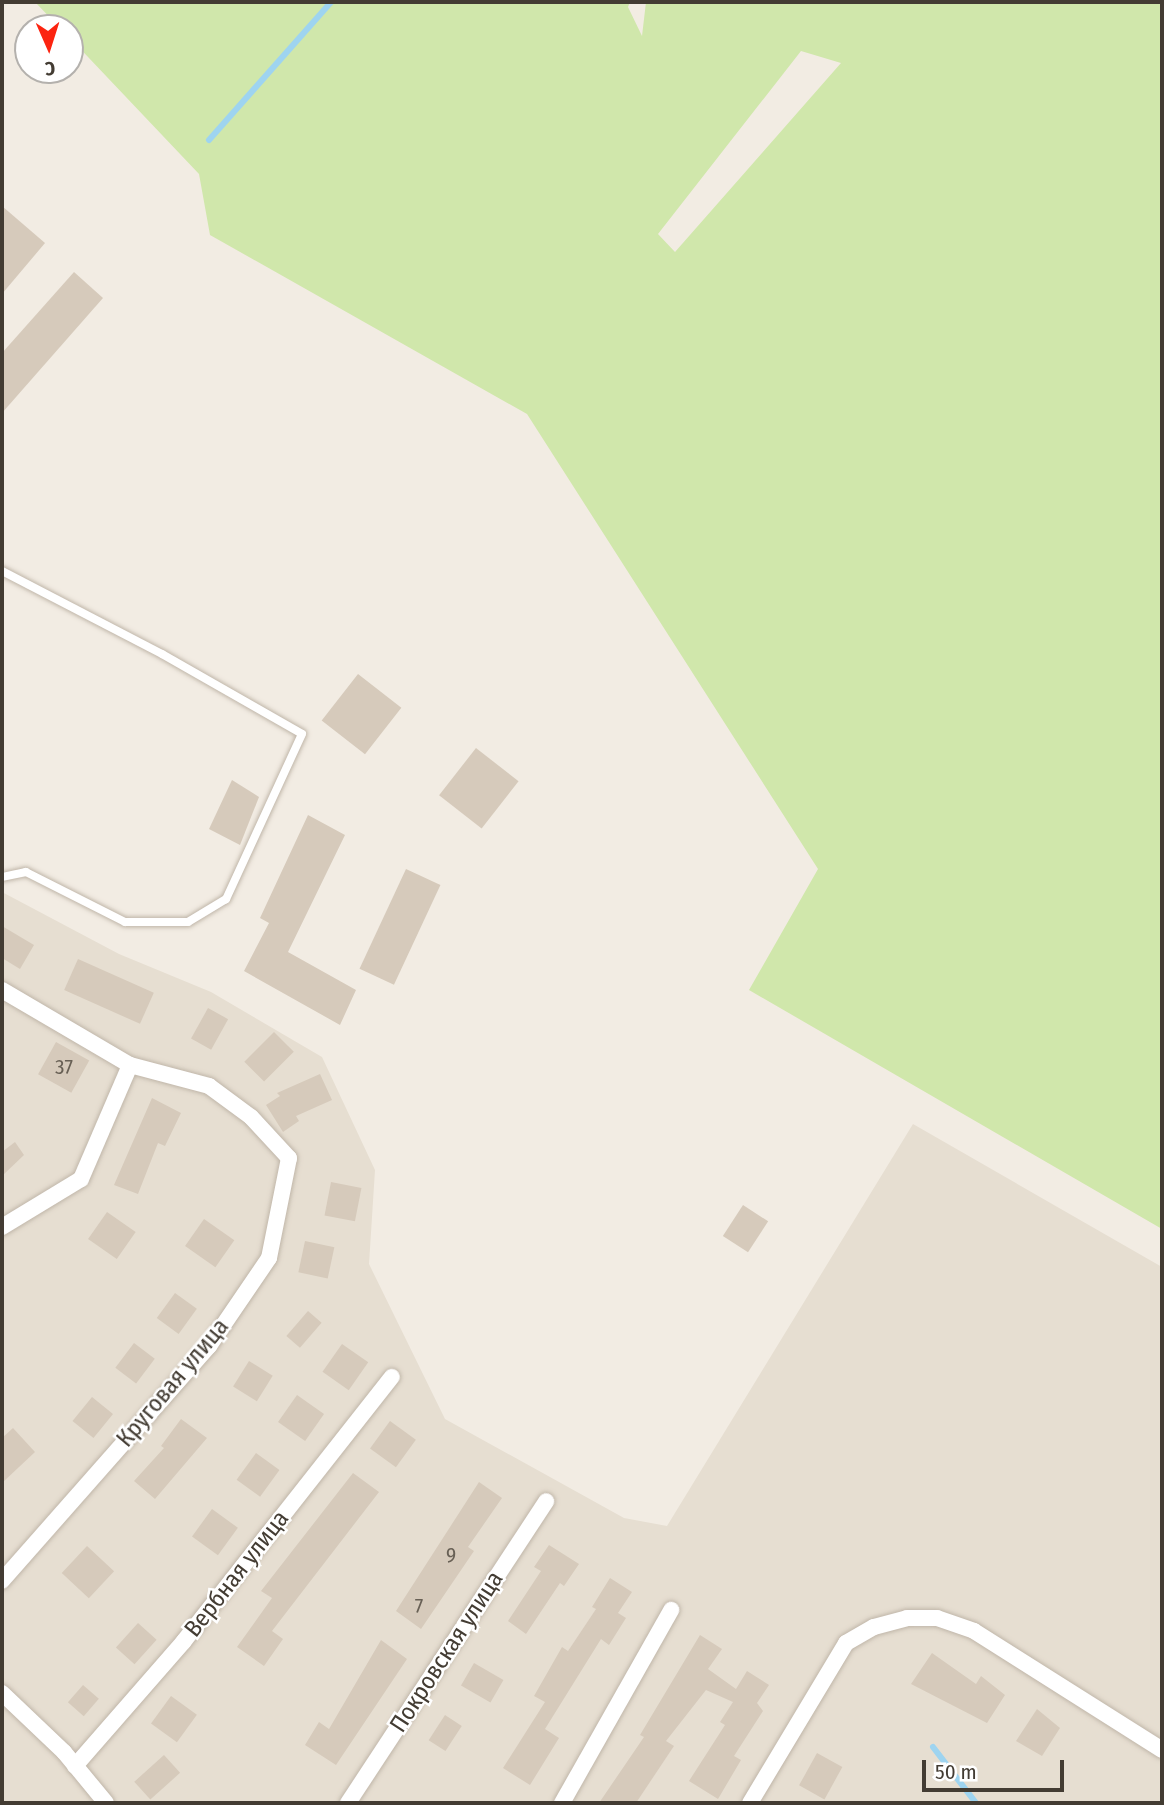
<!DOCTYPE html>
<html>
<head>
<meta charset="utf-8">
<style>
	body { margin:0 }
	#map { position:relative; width:1164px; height:1805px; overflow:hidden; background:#f2ece3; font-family:"Fira Sans Condensed",sans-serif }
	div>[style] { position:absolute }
	.residential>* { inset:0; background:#e6ded1 }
	.green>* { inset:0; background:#d0e7ab }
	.stream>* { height:6px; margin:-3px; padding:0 3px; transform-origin:3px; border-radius:3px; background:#9ed4f0 }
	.building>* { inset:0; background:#d6cabb; transform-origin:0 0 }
	.roads { filter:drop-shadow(0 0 2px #c0b6a9) drop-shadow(0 0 2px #c0b6a9) }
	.service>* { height:8px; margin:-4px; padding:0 4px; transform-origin:4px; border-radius:4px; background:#fff }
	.minor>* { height:16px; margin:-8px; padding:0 8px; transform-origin:8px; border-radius:8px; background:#fff }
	span { translate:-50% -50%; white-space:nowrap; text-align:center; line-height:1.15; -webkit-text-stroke:5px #fff; paint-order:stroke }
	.number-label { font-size:21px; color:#686055 }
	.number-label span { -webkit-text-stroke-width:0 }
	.street-label { font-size:24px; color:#433c33 }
	.frame { position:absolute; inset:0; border:4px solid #433c33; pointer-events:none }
	.north { position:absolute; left:14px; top:14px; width:70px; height:70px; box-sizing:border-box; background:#fff; border:2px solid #b4b1ad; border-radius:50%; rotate:177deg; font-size:19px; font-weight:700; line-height:28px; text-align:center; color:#433c33 }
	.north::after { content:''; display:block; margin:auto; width:24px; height:32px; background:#fc2410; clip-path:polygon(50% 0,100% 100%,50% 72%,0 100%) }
	.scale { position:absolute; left:922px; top:1760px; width:142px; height:32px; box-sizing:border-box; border:4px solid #433c33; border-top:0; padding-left:9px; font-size:21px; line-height:24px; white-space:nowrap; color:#433c33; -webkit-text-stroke:5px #fff; paint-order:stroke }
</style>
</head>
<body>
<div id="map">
	<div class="residential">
		<div style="clip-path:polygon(2px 892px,119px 954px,211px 992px,322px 1057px,375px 1170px,369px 1264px,445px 1419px,624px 1518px,667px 1526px,913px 1124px,1162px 1267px,1162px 1803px,2px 1803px)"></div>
	</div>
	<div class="green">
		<div style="clip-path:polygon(evenodd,35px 2px,630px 2px,628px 7px,642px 36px,646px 2px,1162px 2px,1162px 1229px,749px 990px,818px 869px,527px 414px,210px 235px,199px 174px,70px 38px,70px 28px,60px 28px,35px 2px,801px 51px,841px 63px,675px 252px,658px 234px,801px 51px)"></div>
	</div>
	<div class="stream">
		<div style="left:209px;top:140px;width:184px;rotate:-48.5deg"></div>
		<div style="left:933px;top:1747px;width:71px;rotate:52.5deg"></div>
	</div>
	<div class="building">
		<div style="clip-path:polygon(2px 206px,45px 243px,2px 294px)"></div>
		<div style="clip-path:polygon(74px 272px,103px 298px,2px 413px,2px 353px)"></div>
		<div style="left:358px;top:674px;width:55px;height:59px;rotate:38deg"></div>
		<div style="left:476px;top:748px;width:54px;height:60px;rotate:38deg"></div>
		<div style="clip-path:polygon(232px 780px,259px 797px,240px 845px,209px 829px)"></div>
		<div style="clip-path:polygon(308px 815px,345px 835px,288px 952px,356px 990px,340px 1025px,244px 971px,269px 923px,260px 918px)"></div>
		<div style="left:406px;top:869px;width:38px;height:110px;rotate:25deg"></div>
		<div style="clip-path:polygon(2px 926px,34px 945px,20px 969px,2px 958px)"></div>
		<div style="left:78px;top:959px;width:83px;height:34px;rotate:24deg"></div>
		<div style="left:208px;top:1008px;width:23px;height:35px;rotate:29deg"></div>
		<div style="left:274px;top:1032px;width:28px;height:42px;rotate:45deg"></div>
		<div style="left:56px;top:1042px;width:38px;height:37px;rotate:29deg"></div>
		<div style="clip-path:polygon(320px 1074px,332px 1100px,296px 1116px,299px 1121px,283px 1132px,266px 1105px,280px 1096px,277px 1093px)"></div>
		<div style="clip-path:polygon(152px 1098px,181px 1113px,165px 1146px,158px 1143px,138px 1194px,114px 1185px)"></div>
		<div style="clip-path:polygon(15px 1142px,24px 1155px,2px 1176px,2px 1152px)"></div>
		<div style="left:331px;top:1182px;width:31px;height:34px;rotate:11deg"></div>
		<div style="left:743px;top:1205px;width:30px;height:37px;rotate:33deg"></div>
		<div style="left:107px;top:1212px;width:35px;height:33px;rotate:35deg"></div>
		<div style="left:204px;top:1219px;width:37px;height:33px;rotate:35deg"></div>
		<div style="left:305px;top:1241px;width:30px;height:32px;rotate:12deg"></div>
		<div style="left:175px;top:1293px;width:27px;height:31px;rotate:36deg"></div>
		<div style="left:308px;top:1311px;width:18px;height:33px;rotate:41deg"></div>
		<div style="left:134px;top:1343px;width:26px;height:31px;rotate:37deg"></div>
		<div style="left:342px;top:1344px;width:32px;height:34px;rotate:35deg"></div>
		<div style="left:249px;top:1361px;width:28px;height:30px;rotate:32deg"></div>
		<div style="left:297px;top:1395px;width:33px;height:33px;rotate:35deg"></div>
		<div style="left:92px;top:1397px;width:27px;height:31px;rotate:39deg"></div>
		<div style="clip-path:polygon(181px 1419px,207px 1438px,155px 1499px,134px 1481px,164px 1448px,161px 1446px)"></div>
		<div style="left:390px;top:1421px;width:32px;height:34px;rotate:36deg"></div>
		<div style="clip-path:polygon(13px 1428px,35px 1452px,2px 1483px,2px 1438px)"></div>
		<div style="left:256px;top:1453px;width:29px;height:33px;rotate:36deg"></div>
		<div style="clip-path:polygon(353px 1473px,379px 1492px,272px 1631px,283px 1639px,264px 1666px,237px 1647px,272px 1598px,261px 1591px)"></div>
		<div style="clip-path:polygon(479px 1482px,502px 1498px,468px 1547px,474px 1551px,421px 1629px,396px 1611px)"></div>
		<div style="left:212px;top:1509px;width:32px;height:34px;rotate:36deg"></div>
		<div style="clip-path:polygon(549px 1545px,579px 1564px,564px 1586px,560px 1583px,526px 1634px,508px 1621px,541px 1571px,534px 1567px)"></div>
		<div style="left:87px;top:1546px;width:37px;height:37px;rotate:43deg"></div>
		<div style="clip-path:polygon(610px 1578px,632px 1592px,618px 1613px,626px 1618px,609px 1645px,601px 1639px,545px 1729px,559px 1738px,530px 1785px,503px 1768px,545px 1702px,534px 1696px,562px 1647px,568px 1651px,596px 1609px,592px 1607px)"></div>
		<div style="left:138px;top:1623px;width:25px;height:33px;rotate:42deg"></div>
		<div style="clip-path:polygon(700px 1635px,722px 1649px,708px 1669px,736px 1689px,747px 1671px,769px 1685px,757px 1703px,763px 1711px,734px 1756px,741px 1760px,718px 1799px,689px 1781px,725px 1725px,720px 1722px,733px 1702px,706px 1690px,666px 1741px,674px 1746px,636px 1803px,599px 1803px,644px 1737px,640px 1735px)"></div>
		<div style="clip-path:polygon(381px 1640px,407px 1659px,336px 1765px,305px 1745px,319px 1722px,329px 1729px)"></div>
		<div style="clip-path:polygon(932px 1653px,976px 1684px,981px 1676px,1005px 1695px,987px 1723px,911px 1684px)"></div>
		<div style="left:474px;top:1663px;width:34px;height:26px;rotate:30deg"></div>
		<div style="left:83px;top:1685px;width:21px;height:23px;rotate:41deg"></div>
		<div style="left:171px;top:1696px;width:32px;height:34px;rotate:36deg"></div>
		<div style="clip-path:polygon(1037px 1709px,1060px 1728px,1042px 1756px,1016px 1741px)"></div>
		<div style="left:445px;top:1715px;width:20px;height:30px;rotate:33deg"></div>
		<div style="left:817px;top:1753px;width:29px;height:37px;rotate:29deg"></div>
		<div style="left:164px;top:1755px;width:24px;height:40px;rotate:48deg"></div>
	</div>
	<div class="roads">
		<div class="service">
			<div style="left:2px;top:571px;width:180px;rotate:27.4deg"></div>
			<div style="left:162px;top:654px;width:161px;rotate:29.7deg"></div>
			<div style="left:302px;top:734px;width:182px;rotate:114.7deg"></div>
			<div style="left:226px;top:899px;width:44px;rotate:148.8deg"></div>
			<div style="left:188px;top:922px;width:63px;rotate:180deg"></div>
			<div style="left:125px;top:922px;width:111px;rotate:-153.2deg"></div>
			<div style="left:26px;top:872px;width:25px;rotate:168deg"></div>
		</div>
		<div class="minor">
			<div style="left:2px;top:990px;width:148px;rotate:30.4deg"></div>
			<div style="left:130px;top:1065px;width:82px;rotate:14.9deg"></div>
			<div style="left:209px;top:1086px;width:52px;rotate:36.4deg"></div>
			<div style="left:251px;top:1117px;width:56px;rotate:47.2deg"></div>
			<div style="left:289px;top:1158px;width:102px;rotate:101.3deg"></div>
			<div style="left:269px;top:1258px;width:107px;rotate:124.3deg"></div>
			<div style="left:209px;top:1346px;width:313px;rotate:131.4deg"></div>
			<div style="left:2px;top:1227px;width:92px;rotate:-31.3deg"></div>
			<div style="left:81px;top:1179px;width:124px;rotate:-66.7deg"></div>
			<div style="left:2px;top:1693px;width:86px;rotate:43.6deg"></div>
			<div style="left:64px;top:1752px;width:66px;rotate:50.5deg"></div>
			<div style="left:75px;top:1766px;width:166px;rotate:-48.9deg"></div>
			<div style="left:184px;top:1641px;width:336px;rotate:-51.8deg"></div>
			<div style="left:348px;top:1803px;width:361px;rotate:-56.7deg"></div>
			<div style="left:562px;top:1803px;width:222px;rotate:-60.5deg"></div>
			<div style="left:750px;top:1803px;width:187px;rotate:-59deg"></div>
			<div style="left:846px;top:1643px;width:32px;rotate:-30deg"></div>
			<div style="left:874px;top:1627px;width:34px;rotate:-15deg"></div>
			<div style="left:907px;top:1618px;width:30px"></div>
			<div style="left:937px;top:1618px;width:39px;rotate:19deg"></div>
			<div style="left:974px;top:1631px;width:222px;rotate:32.3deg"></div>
		</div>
	</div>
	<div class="number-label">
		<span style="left:64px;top:1067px">37</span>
		<span style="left:451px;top:1555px">9</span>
		<span style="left:419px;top:1606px">7</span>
	</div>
	<div class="street-label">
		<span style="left:173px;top:1383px;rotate:-50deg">Круговая улица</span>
		<span style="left:237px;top:1574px;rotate:-52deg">Вербная улица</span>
		<span style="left:447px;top:1652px;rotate:-57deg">Покровская улица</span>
	</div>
	<div class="frame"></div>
	<div class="north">С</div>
	<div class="scale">50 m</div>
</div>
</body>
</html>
